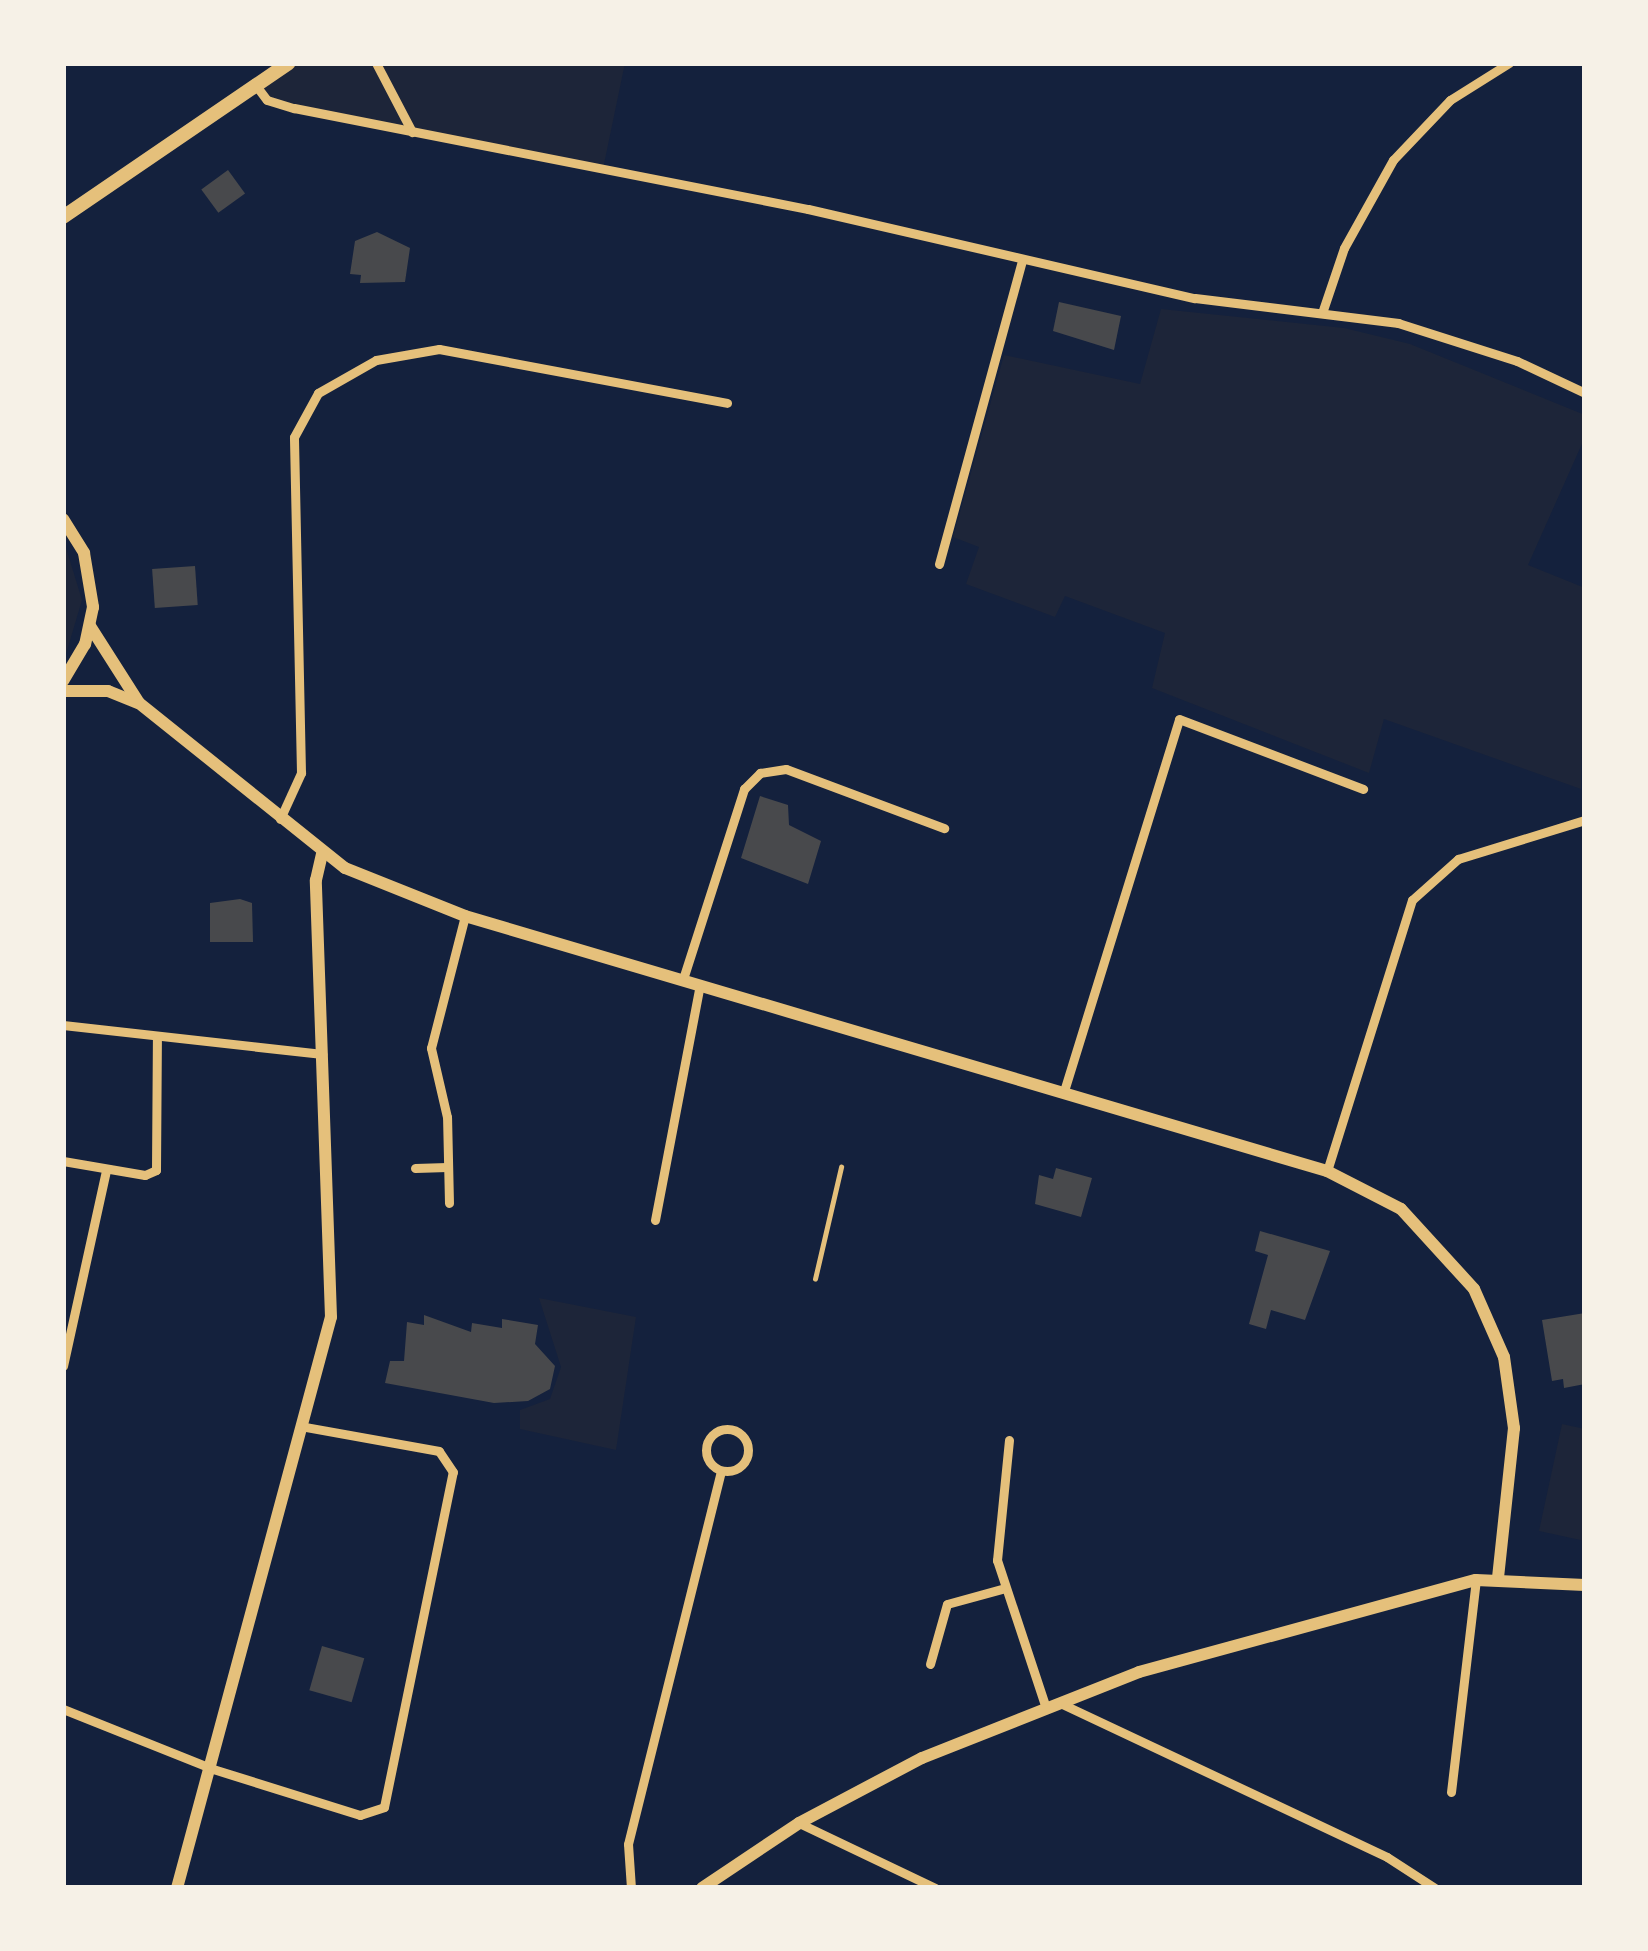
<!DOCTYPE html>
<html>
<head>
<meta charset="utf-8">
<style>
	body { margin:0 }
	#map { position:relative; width:1648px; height:1951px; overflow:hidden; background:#14213d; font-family:Manrope,sans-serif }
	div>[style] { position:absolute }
	.green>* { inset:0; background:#1d2539 }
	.building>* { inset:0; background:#48494c; transform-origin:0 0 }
	.path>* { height:4.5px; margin:-2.25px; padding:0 2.25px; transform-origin:2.25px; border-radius:2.25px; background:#e5c07b }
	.minor>* { height:9px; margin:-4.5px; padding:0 4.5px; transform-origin:4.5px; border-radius:4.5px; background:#e5c07b }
	.minor>.ring { margin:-4.5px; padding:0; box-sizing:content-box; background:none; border:9px solid #e5c07b; border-radius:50% }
	.tertiary>* { height:12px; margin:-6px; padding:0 6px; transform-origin:6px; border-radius:6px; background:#e5c07b }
	.secondary>* { height:14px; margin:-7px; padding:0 7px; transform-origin:7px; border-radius:7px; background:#e5c07b }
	span { translate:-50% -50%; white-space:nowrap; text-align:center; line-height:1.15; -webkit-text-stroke:12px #f6f1e7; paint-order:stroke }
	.frame { position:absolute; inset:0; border:66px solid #f6f1e7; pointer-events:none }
</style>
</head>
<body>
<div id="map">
	<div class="green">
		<div style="clip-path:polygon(289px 63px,625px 63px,603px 169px,267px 100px,254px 83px)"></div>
		<div style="clip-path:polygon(1161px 309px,1344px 328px,1410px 344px,1585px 415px,1585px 437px,1528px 565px,1585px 588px,1581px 789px,1384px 719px,1369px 773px,1152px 688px,1165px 633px,1065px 596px,1055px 617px,966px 584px,979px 547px,953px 537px,1004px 355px,1140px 384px)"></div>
		<div style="clip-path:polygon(63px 538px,82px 600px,63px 664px)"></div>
		<div style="clip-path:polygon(539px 1298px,636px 1317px,616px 1450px,520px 1429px,520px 1410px,550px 1399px,561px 1367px)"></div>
		<div style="clip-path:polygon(1562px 1424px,1585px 1429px,1585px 1541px,1539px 1531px)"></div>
	</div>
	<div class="building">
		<div style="left:228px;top:170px;width:29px;height:33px;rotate:54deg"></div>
		<div style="clip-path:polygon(377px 232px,410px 248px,405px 282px,360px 283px,361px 275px,350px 274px,355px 241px)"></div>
		<div style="clip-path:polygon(1059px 302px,1121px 316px,1114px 350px,1053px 331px)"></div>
		<div style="left:195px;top:566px;width:39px;height:43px;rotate:86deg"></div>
		<div style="clip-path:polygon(760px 796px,788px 805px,789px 825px,821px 841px,808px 884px,741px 858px)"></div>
		<div style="clip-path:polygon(240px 899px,252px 903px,253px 942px,210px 942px,210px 903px)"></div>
		<div style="clip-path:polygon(1056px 1168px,1092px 1178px,1081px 1217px,1035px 1204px,1039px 1175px,1053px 1179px)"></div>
		<div style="clip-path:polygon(1260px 1231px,1330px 1251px,1305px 1320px,1271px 1310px,1266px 1329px,1249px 1324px,1268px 1255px,1255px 1251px)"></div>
		<div style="clip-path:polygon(1585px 1313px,1585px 1384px,1564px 1388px,1563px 1379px,1552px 1381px,1542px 1320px)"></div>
		<div style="clip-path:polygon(424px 1315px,471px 1332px,472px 1323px,502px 1328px,502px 1319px,538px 1325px,535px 1344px,555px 1366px,550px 1389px,528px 1401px,494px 1403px,385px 1383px,390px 1361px,404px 1361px,407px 1322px,424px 1325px)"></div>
		<div style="left:322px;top:1646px;width:44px;height:46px;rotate:16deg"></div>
	</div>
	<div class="path">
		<div style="left:815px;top:1279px;width:115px;rotate:-76.9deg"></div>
	</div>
	<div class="minor">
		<div style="left:376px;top:63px;width:78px;rotate:62.4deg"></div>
		<div style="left:254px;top:83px;width:21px;rotate:53deg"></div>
		<div style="left:267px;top:100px;width:28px;rotate:17deg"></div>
		<div style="left:294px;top:108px;width:524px;rotate:11.12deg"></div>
		<div style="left:808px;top:209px;width:397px;rotate:13deg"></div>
		<div style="left:1195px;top:298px;width:205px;rotate:7deg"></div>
		<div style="left:1398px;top:323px;width:125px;rotate:17.7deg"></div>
		<div style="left:1517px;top:361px;width:75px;rotate:25.2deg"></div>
		<div style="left:1323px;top:310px;width:65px;rotate:-71.3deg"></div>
		<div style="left:1344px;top:248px;width:101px;rotate:-60.9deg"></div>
		<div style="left:1393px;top:160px;width:83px;rotate:-46.5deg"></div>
		<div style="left:1450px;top:100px;width:70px;rotate:-32.1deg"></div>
		<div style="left:939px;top:564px;width:315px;rotate:-74.7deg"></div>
		<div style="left:280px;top:819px;width:51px;rotate:-65.5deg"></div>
		<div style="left:301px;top:773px;width:336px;rotate:-91.2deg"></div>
		<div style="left:294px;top:437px;width:50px;rotate:-61.4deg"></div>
		<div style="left:318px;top:393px;width:67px;rotate:-29.6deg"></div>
		<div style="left:376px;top:360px;width:64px;rotate:-9.9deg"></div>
		<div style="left:439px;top:349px;width:293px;rotate:10.6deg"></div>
		<div style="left:683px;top:979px;width:200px;rotate:-72.2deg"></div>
		<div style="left:744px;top:789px;width:23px;rotate:-45deg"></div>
		<div style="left:760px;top:773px;width:26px;rotate:-9deg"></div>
		<div style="left:786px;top:769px;width:169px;rotate:20.5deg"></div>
		<div style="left:63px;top:1025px;width:261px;rotate:6.4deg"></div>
		<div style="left:1064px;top:1091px;width:389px;rotate:-72.8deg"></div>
		<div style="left:1179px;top:719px;width:197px;rotate:20.8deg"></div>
		<div style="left:63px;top:1161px;width:83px;rotate:9.7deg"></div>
		<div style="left:145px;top:1175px;width:12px;rotate:-24deg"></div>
		<div style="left:156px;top:1170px;width:133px;rotate:-89.6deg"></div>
		<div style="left:415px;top:1168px;width:32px;rotate:-2deg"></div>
		<div style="left:1327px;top:1171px;width:284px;rotate:-72.6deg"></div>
		<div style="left:1412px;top:900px;width:62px;rotate:-41.7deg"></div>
		<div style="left:1458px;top:859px;width:133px;rotate:-17.1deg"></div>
		<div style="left:449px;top:1203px;width:86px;rotate:-91.3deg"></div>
		<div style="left:447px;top:1117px;width:71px;rotate:-103.1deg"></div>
		<div style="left:431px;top:1048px;width:136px;rotate:-75.6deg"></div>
		<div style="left:655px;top:1220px;width:239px;rotate:-79.2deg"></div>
		<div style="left:63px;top:1366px;width:201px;rotate:-77.6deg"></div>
		<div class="ring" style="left:706px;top:1429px;width:33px;height:33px"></div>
		<div style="left:1009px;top:1440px;width:121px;rotate:95.7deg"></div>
		<div style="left:997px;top:1560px;width:153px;rotate:71.7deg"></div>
		<div style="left:930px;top:1664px;width:62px;rotate:-74.2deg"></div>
		<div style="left:947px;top:1604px;width:60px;rotate:-15.4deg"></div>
		<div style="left:1060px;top:1703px;width:361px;rotate:25.2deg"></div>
		<div style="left:1387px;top:1857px;width:57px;rotate:32.9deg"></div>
		<div style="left:63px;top:1709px;width:162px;rotate:21.8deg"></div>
		<div style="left:213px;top:1769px;width:154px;rotate:17.4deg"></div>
		<div style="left:360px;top:1815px;width:25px;rotate:-18deg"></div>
		<div style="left:384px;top:1807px;width:342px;rotate:-78.4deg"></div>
		<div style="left:453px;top:1472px;width:25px;rotate:-124deg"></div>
		<div style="left:439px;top:1451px;width:135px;rotate:-169.8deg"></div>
		<div style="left:1451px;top:1792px;width:213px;rotate:-83.3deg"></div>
		<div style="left:799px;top:1823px;width:151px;rotate:25.5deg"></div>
		<div style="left:631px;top:1888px;width:44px;rotate:-93.9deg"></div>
		<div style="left:628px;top:1844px;width:384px;rotate:-76deg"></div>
	</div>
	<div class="tertiary">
		<div style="left:63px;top:519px;width:40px;rotate:58deg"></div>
		<div style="left:84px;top:553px;width:55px;rotate:80.5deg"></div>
		<div style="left:93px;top:607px;width:38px;rotate:102deg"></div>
		<div style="left:85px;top:644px;width:43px;rotate:120.7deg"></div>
		<div style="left:90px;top:626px;width:91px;rotate:57.5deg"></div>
		<div style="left:139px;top:703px;width:264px;rotate:38.7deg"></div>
		<div style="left:345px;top:868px;width:129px;rotate:21.8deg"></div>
		<div style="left:465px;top:916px;width:899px;rotate:16.48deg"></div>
		<div style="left:1327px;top:1171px;width:83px;rotate:27.2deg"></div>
		<div style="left:1401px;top:1209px;width:108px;rotate:47.6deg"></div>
		<div style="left:1474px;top:1289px;width:74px;rotate:66.2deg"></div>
		<div style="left:1504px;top:1357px;width:72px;rotate:82deg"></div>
		<div style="left:1514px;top:1428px;width:151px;rotate:96.1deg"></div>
		<div style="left:63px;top:691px;width:45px"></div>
		<div style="left:108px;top:691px;width:32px;rotate:22deg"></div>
		<div style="left:177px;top:1888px;width:591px;rotate:-74.91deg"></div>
		<div style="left:331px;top:1317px;width:437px;rotate:-92deg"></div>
		<div style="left:316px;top:880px;width:26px;rotate:-77deg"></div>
		<div style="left:702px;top:1888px;width:117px;rotate:-33.8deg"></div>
		<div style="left:799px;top:1823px;width:139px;rotate:-27.9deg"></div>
		<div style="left:922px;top:1758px;width:233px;rotate:-21.6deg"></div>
		<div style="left:1139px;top:1672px;width:349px;rotate:-15.3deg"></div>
		<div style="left:1476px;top:1580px;width:109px;rotate:2.6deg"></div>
	</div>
	<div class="secondary">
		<div style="left:63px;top:217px;width:273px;rotate:-34.3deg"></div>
	</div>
	<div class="frame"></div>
</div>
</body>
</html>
